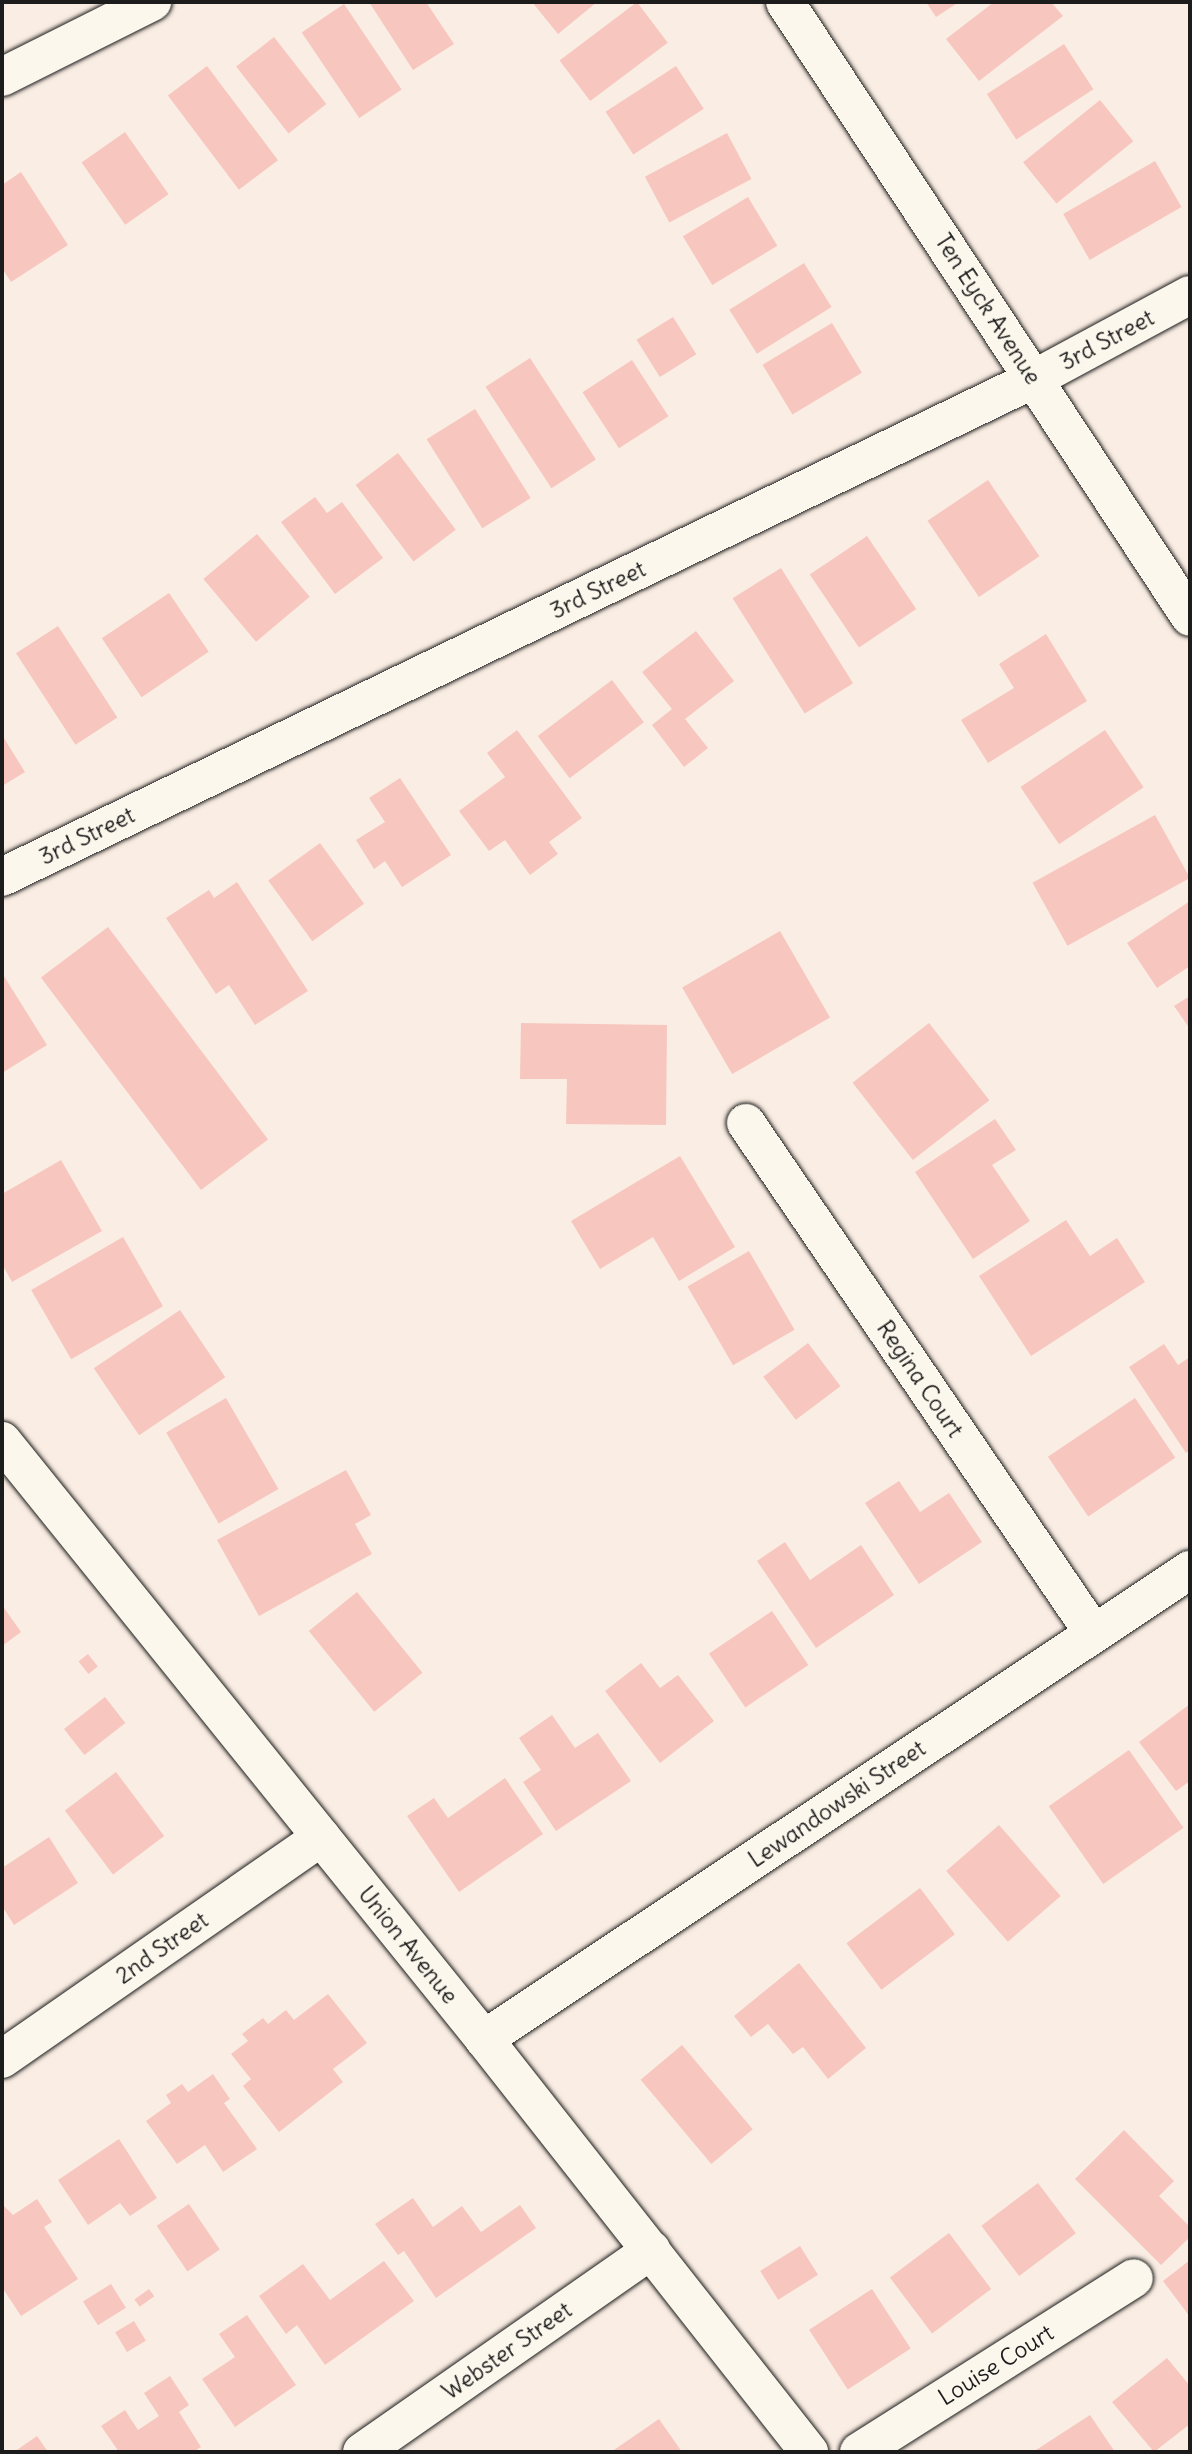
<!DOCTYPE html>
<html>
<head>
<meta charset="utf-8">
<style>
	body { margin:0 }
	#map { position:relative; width:1192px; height:2454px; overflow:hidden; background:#faede3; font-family:Delius,sans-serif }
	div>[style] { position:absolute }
	.building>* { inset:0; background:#f7c7bf; transform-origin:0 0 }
	.roads { filter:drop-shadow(0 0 2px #1c1c1c) drop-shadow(0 0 2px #1c1c1c) }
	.street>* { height:38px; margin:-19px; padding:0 19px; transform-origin:19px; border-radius:19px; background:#fbf7ec }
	span { translate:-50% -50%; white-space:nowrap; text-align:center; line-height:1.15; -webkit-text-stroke:5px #fbf7ec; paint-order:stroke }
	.street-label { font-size:23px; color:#1c1c1c }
	.frame { position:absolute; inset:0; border:4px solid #1c1c1c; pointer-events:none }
</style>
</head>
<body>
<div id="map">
	<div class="building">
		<div style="clip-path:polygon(369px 2px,426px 2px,454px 44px,413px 70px)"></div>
		<div style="clip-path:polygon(532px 2px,597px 2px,558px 34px)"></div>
		<div style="left:637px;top:2px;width:51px;height:97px;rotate:53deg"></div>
		<div style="clip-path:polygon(926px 2px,959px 2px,936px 17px)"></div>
		<div style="clip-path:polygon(994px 2px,1051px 2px,1063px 16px,979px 81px,946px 39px)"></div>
		<div style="left:344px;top:4px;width:103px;height:51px;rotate:56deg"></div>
		<div style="left:274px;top:37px;width:85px;height:48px;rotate:52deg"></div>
		<div style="left:1064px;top:44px;width:54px;height:92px;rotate:57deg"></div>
		<div style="left:207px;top:66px;width:118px;height:49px;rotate:53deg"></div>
		<div style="left:676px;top:66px;width:51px;height:84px;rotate:57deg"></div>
		<div style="left:1100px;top:100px;width:53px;height:99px;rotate:51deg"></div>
		<div style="left:125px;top:132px;width:76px;height:53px;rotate:55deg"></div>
		<div style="left:727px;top:133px;width:52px;height:93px;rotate:62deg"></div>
		<div style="left:1155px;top:161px;width:53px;height:106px;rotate:60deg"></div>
		<div style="clip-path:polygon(21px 172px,68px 245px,11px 282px,2px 268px,2px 185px)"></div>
		<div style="left:748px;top:197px;width:57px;height:76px;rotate:59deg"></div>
		<div style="left:804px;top:263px;width:52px;height:88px;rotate:58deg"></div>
		<div style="left:673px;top:317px;width:44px;height:43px;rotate:58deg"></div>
		<div style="left:832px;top:323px;width:58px;height:81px;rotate:59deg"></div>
		<div style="left:530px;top:358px;width:121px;height:53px;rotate:57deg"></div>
		<div style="left:632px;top:360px;width:67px;height:59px;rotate:57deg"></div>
		<div style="left:475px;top:409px;width:105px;height:57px;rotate:58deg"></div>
		<div style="left:398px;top:453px;width:96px;height:53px;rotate:53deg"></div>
		<div style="left:988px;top:480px;width:92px;height:73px;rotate:56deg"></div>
		<div style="clip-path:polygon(315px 497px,327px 513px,342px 502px,383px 558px,335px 594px,281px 522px)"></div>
		<div style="left:257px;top:534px;width:82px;height:70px;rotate:50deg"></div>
		<div style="left:867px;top:536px;width:88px;height:69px;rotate:56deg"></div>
		<div style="left:781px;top:568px;width:136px;height:57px;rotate:58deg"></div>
		<div style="left:169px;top:593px;width:71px;height:81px;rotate:56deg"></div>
		<div style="left:58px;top:626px;width:109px;height:50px;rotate:57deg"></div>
		<div style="clip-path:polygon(696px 631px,734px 681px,685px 719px,708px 748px,684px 767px,652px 725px,672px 709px,642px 672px)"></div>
		<div style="clip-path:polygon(1046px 634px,1087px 701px,988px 763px,961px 720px,1014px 688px,999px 664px)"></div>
		<div style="left:612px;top:680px;width:53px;height:93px;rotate:53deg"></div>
		<div style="clip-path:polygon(517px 730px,582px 818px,549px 842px,558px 854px,530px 875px,505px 840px,489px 851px,459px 811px,505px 777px,487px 753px)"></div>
		<div style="left:1105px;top:730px;width:69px;height:102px;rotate:56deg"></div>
		<div style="clip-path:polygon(2px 735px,25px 772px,2px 786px)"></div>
		<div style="clip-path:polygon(400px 778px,451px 855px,402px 887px,385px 861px,374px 869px,356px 840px,385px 822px,369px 798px)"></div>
		<div style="left:1155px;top:815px;width:72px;height:140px;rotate:61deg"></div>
		<div style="left:320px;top:843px;width:75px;height:64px;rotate:54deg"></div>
		<div style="clip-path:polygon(237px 882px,308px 991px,255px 1025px,229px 985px,216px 994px,166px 918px,209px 890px,214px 898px)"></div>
		<div style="clip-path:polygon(1190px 901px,1190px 966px,1157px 988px,1127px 943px)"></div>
		<div style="left:108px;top:927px;width:266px;height:84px;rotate:53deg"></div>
		<div style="left:780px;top:931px;width:100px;height:113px;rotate:60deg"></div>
		<div style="clip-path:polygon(2px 973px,47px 1045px,2px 1073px)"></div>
		<div style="clip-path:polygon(1190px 996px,1190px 1029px,1174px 1006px)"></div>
		<div style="clip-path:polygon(521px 1023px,667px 1025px,666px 1125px,566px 1124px,567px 1079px,520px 1079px)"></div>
		<div style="left:929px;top:1023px;width:98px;height:97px;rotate:52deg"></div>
		<div style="clip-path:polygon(995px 1119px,1016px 1150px,992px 1165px,1030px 1221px,973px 1259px,915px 1172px)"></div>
		<div style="clip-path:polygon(680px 1156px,735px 1247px,679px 1281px,653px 1237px,600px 1269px,571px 1221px)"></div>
		<div style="clip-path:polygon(61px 1160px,102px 1231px,12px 1282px,2px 1264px,2px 1194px)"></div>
		<div style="clip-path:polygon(1066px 1220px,1090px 1256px,1117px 1238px,1145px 1282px,1031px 1356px,979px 1276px)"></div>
		<div style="left:123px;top:1237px;width:80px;height:106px;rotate:60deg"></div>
		<div style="left:749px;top:1251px;width:91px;height:71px;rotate:60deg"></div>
		<div style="left:180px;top:1310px;width:81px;height:104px;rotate:56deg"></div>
		<div style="left:808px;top:1343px;width:54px;height:56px;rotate:53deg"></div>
		<div style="clip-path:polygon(1164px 1344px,1178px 1365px,1190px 1357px,1190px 1450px,1186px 1453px,1129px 1367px)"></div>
		<div style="left:226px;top:1398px;width:105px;height:69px;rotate:60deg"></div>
		<div style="left:1135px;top:1398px;width:72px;height:105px;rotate:56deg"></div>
		<div style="clip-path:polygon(346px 1470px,371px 1515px,355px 1524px,372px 1554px,259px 1616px,217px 1540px)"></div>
		<div style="clip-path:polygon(899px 1481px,920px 1512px,949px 1493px,982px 1542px,919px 1584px,865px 1503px)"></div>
		<div style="clip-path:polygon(785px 1542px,810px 1580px,861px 1545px,894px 1595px,816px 1648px,757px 1561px)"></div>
		<div style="left:357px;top:1592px;width:104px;height:62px;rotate:51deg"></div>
		<div style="clip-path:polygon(2px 1605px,21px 1632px,2px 1646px)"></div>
		<div style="left:772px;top:1611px;width:65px;height:76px;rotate:56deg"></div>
		<div style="left:88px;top:1654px;width:16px;height:12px;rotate:52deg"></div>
		<div style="clip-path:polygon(641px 1663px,660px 1688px,678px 1675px,714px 1721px,660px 1763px,605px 1691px)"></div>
		<div style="left:105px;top:1697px;width:33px;height:52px;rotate:52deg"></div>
		<div style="clip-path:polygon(1190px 1704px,1190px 1781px,1176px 1791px,1139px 1742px)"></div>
		<div style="clip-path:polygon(552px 1715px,575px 1748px,598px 1733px,631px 1781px,556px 1831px,523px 1782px,541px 1770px,519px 1738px)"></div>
		<div style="left:1129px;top:1750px;width:95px;height:98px;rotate:55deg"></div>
		<div style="left:116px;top:1772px;width:80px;height:64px;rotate:53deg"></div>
		<div style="clip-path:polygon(505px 1778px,543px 1834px,459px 1892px,407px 1816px,434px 1798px,448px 1818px)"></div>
		<div style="left:999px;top:1825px;width:94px;height:70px;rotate:49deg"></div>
		<div style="clip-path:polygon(49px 1837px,78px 1883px,14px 1925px,2px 1906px,2px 1868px)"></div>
		<div style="left:920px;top:1888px;width:58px;height:92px;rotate:53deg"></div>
		<div style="clip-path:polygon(799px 1963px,866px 2048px,828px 2079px,803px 2047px,793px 2054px,768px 2024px,751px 2037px,734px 2016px)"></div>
		<div style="clip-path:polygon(328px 1994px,367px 2043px,333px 2069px,343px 2082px,279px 2132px,243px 2086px,251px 2079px,231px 2054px,248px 2041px,242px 2034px,263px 2018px,268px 2024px,286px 2010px,294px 2020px)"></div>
		<div style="left:682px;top:2045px;width:110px;height:54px;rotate:50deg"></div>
		<div style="clip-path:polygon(213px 2074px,230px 2099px,224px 2103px,257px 2149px,223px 2172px,205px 2145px,177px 2164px,146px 2121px,171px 2103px,166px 2095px,182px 2084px,188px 2092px)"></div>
		<div style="clip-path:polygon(1124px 2130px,1174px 2181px,1159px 2196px,1190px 2227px,1190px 2237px,1161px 2265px,1075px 2179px)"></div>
		<div style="clip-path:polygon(119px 2139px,157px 2198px,130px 2216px,120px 2203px,88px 2225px,58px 2180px)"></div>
		<div style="left:1038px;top:2183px;width:63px;height:71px;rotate:53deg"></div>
		<div style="clip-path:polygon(413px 2198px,433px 2227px,462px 2206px,481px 2232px,520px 2205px,536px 2228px,436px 2298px,404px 2251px,398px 2255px,375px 2224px)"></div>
		<div style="clip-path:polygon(37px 2199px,52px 2222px,44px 2227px,78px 2279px,21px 2316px,2px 2287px,2px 2204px,13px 2215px)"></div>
		<div style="left:189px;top:2204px;width:55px;height:39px;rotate:56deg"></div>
		<div style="left:949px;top:2233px;width:70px;height:74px;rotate:53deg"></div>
		<div style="left:800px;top:2246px;width:34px;height:47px;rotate:58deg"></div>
		<div style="clip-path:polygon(1190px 2260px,1190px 2317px,1163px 2281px)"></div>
		<div style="clip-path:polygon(384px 2261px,414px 2301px,325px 2365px,297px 2325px,286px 2334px,259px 2296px,303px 2264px,330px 2300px)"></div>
		<div style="left:111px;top:2284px;width:28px;height:33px;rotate:58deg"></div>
		<div style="left:149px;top:2289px;width:9px;height:18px;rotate:54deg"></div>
		<div style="left:872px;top:2289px;width:71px;height:75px;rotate:57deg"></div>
		<div style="clip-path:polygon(247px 2315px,296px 2385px,235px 2427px,202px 2379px,235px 2357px,219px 2334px)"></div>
		<div style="left:134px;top:2321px;width:23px;height:22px;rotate:59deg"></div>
		<div style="clip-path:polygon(1167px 2358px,1190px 2386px,1190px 2424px,1154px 2452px,1112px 2402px)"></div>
		<div style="clip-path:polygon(170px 2376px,189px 2405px,179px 2412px,201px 2447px,193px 2452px,119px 2452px,101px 2426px,125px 2410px,138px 2430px,159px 2416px,144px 2393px)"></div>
		<div style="clip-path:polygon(1090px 2415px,1115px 2452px,1033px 2452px)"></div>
		<div style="clip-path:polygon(659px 2419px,682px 2452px,611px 2452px)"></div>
		<div style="clip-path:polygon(37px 2436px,48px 2452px,14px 2452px)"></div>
	</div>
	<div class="roads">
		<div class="street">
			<div style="left:785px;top:2px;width:736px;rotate:56.63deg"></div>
			<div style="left:2px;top:77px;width:168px;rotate:-26.6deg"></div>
			<div style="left:2px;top:877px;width:1146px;rotate:-25.76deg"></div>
			<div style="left:1034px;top:379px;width:177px;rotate:-28.3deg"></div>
			<div style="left:746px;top:1123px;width:618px;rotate:55.74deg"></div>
			<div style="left:2px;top:1441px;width:768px;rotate:51.13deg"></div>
			<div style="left:484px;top:2039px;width:526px;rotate:51.8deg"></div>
			<div style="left:484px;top:2039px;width:848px;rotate:-33.6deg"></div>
			<div style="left:2px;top:2059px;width:389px;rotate:-34.8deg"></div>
			<div style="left:362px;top:2452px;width:353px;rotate:-34.9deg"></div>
			<div style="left:859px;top:2452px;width:325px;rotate:-32.3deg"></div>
		</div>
	</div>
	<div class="street-label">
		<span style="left:988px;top:309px;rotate:57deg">Ten Eyck Avenue</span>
		<span style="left:1107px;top:340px;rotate:-28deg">3rd Street</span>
		<span style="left:598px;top:590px;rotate:-26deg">3rd Street</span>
		<span style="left:87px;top:836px;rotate:-26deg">3rd Street</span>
		<span style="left:920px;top:1379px;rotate:56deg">Regina Court</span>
		<span style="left:837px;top:1804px;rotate:-34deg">Lewandowski Street</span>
		<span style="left:408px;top:1945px;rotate:51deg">Union Avenue</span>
		<span style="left:162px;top:1948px;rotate:-35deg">2nd Street</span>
		<span style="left:507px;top:2351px;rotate:-35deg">Webster Street</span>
		<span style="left:996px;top:2365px;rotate:-32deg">Louise Court</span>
	</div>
	<div class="frame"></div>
</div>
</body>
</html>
